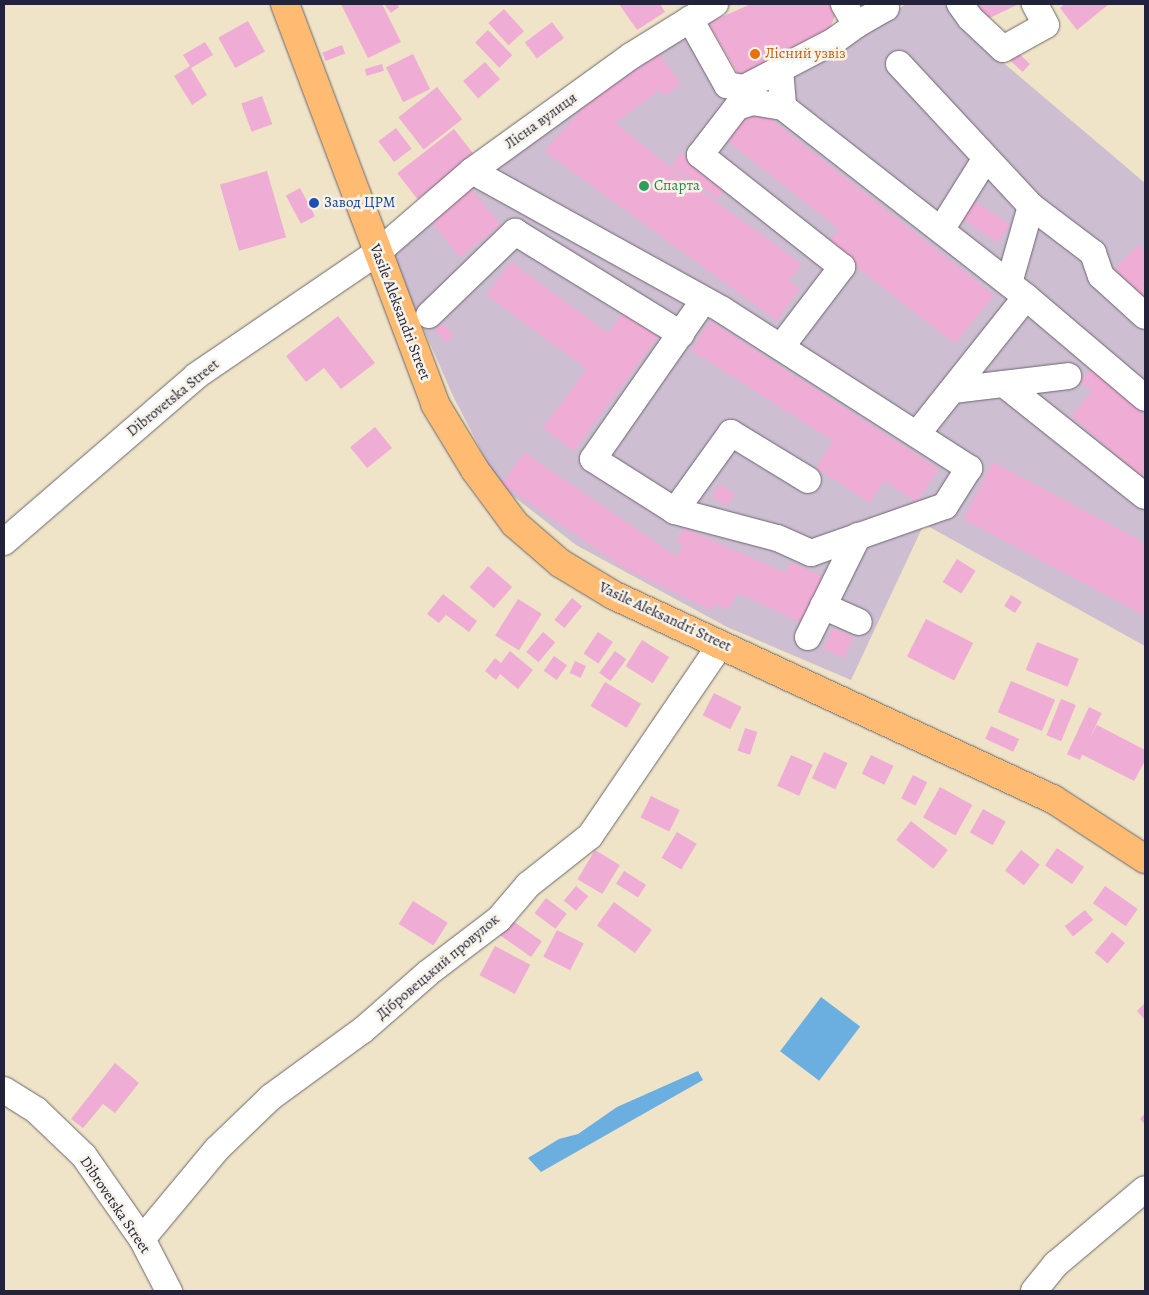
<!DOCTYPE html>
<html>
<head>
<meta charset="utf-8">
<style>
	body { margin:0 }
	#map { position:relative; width:1149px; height:1295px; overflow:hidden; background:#efe4c8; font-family:Alegreya,serif }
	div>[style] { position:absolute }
	.industrial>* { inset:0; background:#cdbed2 }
	.water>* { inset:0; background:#6aafe0; transform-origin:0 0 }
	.building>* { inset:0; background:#efacd4; transform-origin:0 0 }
	.roads { filter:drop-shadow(0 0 1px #6a666c) drop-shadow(0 0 1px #6a666c) }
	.minor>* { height:26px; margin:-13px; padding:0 13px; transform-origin:13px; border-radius:13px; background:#fff }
	.major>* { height:28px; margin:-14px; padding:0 14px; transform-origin:14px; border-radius:14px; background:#febb71 }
	.dots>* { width:14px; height:14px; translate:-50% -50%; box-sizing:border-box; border:2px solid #f7f3e8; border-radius:50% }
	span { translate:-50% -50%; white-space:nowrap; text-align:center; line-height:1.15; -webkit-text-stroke:5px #f7f3e8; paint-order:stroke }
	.food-label { font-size:15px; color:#c56008 }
	.left { translate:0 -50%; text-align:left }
	.street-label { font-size:15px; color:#22223b }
	.leisure-label { font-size:15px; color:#27864d }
	.transit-label { font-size:15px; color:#164399 }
	.frame { position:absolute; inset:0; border:5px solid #22223b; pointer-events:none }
</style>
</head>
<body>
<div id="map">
	<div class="industrial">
		<div style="clip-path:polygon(906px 4px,944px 4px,999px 59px,1145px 183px,1145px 646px,924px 524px,851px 680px,727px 627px,576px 545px,499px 485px,453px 396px,388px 247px,682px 30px,720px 96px,751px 98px,811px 68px)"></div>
	</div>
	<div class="water">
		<div style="left:821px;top:997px;width:49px;height:68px;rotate:37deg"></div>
		<div style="clip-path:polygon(698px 1071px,703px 1080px,541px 1172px,528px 1158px,559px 1139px,578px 1134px,617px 1107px)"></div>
	</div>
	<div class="building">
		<div style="clip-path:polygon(341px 4px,382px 4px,401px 42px,368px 58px)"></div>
		<div style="clip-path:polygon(384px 4px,397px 4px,399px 7px,391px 13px)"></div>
		<div style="clip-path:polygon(619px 4px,660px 4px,665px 12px,637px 30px)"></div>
		<div style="clip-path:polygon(751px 4px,832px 4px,837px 12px,828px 32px,739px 76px,708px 23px)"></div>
		<div style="clip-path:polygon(969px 4px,1019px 4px,979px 23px)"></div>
		<div style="clip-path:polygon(1065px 4px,1109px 4px,1077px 30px,1060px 8px)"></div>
		<div style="left:504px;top:9px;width:30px;height:21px;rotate:48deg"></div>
		<div style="left:248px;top:21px;width:35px;height:34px;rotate:61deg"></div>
		<div style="left:552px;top:22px;width:20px;height:34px;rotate:53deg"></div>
		<div style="left:488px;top:30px;width:35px;height:18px;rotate:46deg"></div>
		<div style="clip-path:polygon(205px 42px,213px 55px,191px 68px,207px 95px,192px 105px,174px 76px,190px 66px,183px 55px)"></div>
		<div style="left:342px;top:45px;width:9px;height:21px;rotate:69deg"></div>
		<div style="left:1014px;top:49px;width:22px;height:11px;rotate:43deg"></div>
		<div style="clip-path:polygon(656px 50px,681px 84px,664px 96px,660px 90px,615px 123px,701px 191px,802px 264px,789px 281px,800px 288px,777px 321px,544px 151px,595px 95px)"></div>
		<div style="left:413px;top:54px;width:39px;height:30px;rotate:64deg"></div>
		<div style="left:485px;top:62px;width:23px;height:29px;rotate:49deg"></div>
		<div style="left:382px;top:64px;width:7px;height:18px;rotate:74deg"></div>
		<div style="left:437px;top:87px;width:41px;height:49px;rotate:52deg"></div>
		<div style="left:262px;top:96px;width:30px;height:22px;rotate:70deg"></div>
		<div style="clip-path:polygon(752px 104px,994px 295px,955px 344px,827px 244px,839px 229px,725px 139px)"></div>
		<div style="left:396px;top:128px;width:26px;height:22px;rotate:53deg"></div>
		<div style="left:454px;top:129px;width:33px;height:72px;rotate:52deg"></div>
		<div style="left:681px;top:153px;width:57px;height:16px;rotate:36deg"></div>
		<div style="left:267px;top:171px;width:69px;height:49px;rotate:74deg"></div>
		<div style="left:469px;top:186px;width:50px;height:52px;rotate:51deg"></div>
		<div style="left:300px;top:188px;width:32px;height:16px;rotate:62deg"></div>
		<div style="left:975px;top:201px;width:42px;height:22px;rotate:34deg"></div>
		<div style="clip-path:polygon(1138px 245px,1145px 252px,1145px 298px,1115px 269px)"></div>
		<div style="clip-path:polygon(511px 262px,608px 333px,626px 309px,660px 334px,574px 451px,543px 428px,587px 369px,486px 295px)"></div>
		<div style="clip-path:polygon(338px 316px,375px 363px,341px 389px,324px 368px,306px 382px,286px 356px)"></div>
		<div style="clip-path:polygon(710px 321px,939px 469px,917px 502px,884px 481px,870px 503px,816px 468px,833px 441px,691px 350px)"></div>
		<div style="left:442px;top:323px;width:17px;height:11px;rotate:45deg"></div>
		<div style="clip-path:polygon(1091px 369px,1145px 416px,1144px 479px,1071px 416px,1092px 392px,1080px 381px)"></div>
		<div style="left:375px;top:427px;width:27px;height:32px;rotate:51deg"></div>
		<div style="clip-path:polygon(524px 452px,676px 556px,683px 545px,676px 541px,684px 528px,786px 573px,791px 562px,828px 579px,803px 624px,738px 593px,727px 610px,715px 604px,712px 611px,624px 568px,502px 484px)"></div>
		<div style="clip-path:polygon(993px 462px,1145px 543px,1145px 616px,963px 519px)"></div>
		<div style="left:720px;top:484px;width:18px;height:15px;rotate:34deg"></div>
		<div style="left:957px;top:559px;width:22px;height:27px;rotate:32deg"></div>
		<div style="left:488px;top:566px;width:32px;height:28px;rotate:41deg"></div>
		<div style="clip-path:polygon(443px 594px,477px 621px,469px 632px,446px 615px,439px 623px,427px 614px)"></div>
		<div style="left:1011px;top:595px;width:13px;height:13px;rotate:32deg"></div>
		<div style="left:572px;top:598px;width:13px;height:28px;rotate:39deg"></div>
		<div style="left:518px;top:599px;width:28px;height:43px;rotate:32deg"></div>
		<div style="left:926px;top:619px;width:53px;height:42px;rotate:27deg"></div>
		<div style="left:833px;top:628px;width:22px;height:23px;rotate:24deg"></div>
		<div style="left:543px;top:632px;width:16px;height:26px;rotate:40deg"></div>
		<div style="left:598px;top:632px;width:18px;height:26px;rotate:34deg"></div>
		<div style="left:642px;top:640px;width:32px;height:31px;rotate:32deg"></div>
		<div style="left:1037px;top:642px;width:45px;height:30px;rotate:22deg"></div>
		<div style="clip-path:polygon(510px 651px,533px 670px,518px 689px,500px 674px,496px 680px,485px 671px,495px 658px,501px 663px)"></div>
		<div style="left:615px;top:651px;width:14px;height:27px;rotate:36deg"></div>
		<div style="left:554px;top:656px;width:16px;height:18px;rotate:35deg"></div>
		<div style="left:575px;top:661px;width:12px;height:13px;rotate:24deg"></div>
		<div style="left:1011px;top:681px;width:48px;height:34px;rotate:23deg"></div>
		<div style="left:605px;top:682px;width:42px;height:28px;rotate:31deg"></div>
		<div style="left:714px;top:693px;width:31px;height:25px;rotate:27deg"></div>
		<div style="left:1061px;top:699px;width:16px;height:39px;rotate:22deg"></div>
		<div style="left:1089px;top:707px;width:14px;height:52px;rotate:25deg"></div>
		<div style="clip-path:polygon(1097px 725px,1145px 750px,1145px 761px,1134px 781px,1081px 754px)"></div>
		<div style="left:991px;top:726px;width:31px;height:14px;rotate:25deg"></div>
		<div style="left:745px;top:728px;width:13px;height:24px;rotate:18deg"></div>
		<div style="left:824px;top:752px;width:26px;height:29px;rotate:25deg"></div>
		<div style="left:791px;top:755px;width:24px;height:34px;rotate:24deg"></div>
		<div style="left:871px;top:755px;width:25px;height:21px;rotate:26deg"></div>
		<div style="left:913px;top:775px;width:16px;height:26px;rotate:27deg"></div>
		<div style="left:940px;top:787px;width:37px;height:35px;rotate:29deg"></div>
		<div style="left:651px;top:796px;width:32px;height:24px;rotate:26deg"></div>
		<div style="left:983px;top:809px;width:26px;height:27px;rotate:29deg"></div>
		<div style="left:911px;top:821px;width:47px;height:24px;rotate:38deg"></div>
		<div style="left:677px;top:832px;width:23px;height:30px;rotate:31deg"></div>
		<div style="left:1057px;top:848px;width:33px;height:21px;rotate:35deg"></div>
		<div style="left:595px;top:850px;width:29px;height:34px;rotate:31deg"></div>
		<div style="left:1021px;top:850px;width:24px;height:26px;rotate:38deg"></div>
		<div style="left:624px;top:871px;width:26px;height:15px;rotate:32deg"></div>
		<div style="left:576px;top:886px;width:16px;height:19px;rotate:40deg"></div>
		<div style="left:1105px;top:886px;width:40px;height:21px;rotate:35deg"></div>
		<div style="left:546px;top:898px;width:26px;height:19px;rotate:37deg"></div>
		<div style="left:413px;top:901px;width:41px;height:27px;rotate:32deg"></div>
		<div style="left:614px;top:902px;width:47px;height:29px;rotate:36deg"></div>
		<div style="left:1085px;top:910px;width:13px;height:26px;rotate:51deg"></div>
		<div style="left:510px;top:919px;width:39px;height:19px;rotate:35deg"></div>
		<div style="left:557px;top:930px;width:30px;height:30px;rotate:27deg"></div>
		<div style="left:1112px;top:932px;width:17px;height:27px;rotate:40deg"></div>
		<div style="left:495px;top:946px;width:40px;height:33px;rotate:28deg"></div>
		<div style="clip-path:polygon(1145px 1003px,1145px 1020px,1137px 1011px)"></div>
		<div style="clip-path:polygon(115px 1063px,139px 1083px,115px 1113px,103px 1104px,83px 1128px,71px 1119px)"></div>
		<div style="clip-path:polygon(1145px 1113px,1145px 1124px,1140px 1119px)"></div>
	</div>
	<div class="roads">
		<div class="minor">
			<div style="left:960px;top:4px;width:17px;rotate:54deg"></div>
			<div style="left:970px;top:18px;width:45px;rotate:43.2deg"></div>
			<div style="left:1003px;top:49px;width:49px;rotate:-29.2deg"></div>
			<div style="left:1046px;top:25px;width:24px;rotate:-118deg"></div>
			<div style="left:690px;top:19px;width:76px;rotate:60.7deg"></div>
			<div style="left:727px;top:85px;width:17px;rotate:10deg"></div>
			<div style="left:744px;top:88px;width:102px;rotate:-27.6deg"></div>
			<div style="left:834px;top:41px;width:27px;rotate:-36deg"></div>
			<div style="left:856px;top:25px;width:24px;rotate:-120deg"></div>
			<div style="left:856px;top:25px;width:34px;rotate:-30deg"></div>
			<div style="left:886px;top:8px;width:4px;rotate:-117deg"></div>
			<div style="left:899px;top:64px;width:194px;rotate:47.1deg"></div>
			<div style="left:1031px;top:206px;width:80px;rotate:105.9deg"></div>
			<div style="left:780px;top:70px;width:37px;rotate:85deg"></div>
			<div style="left:783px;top:107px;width:308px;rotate:38deg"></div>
			<div style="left:1026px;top:297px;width:175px;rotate:128.5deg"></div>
			<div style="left:472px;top:171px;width:285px;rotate:29deg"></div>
			<div style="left:721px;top:309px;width:295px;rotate:32.7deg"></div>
			<div style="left:969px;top:468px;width:45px;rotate:122.3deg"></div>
			<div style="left:945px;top:506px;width:142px;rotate:160.7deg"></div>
			<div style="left:811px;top:553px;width:37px;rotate:-156deg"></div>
			<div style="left:777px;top:538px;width:106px;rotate:-165.2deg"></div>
			<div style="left:675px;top:511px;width:96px;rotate:-54.3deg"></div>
			<div style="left:731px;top:433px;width:90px;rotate:31.4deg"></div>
			<div style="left:1031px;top:206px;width:78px;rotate:37.2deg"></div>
			<div style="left:1093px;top:253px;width:24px;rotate:71deg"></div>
			<div style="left:1101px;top:276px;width:59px;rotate:42.3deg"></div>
			<div style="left:941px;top:230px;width:85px;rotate:-58deg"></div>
			<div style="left:1026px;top:297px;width:156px;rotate:40.3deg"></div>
			<div style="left:429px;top:315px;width:120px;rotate:-44deg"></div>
			<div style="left:515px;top:232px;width:195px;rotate:31.6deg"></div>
			<div style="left:781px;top:347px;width:101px;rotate:-52.7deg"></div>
			<div style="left:842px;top:267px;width:181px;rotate:-141.7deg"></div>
			<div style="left:700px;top:155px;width:61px;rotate:-52.4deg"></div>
			<div style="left:737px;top:107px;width:16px;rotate:-18deg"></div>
			<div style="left:752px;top:102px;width:31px;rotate:9deg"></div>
			<div style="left:1004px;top:384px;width:180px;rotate:38.5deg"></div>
			<div style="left:953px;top:390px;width:116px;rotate:-6.9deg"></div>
			<div style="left:675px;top:511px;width:97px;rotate:-147.6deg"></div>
			<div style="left:593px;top:459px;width:194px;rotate:-55.1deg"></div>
			<div style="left:4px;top:542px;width:254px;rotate:-40.8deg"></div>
			<div style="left:196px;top:376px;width:220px;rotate:-34.3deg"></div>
			<div style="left:378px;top:252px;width:124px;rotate:-40.8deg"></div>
			<div style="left:472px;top:171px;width:196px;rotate:-35.9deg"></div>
			<div style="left:631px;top:56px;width:99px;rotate:-31.8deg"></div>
			<div style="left:823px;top:606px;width:39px;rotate:24deg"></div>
			<div style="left:808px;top:637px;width:113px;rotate:-63.7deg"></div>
			<div style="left:4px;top:1090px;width:38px;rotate:32deg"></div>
			<div style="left:36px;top:1110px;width:66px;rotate:43.8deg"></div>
			<div style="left:84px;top:1156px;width:101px;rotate:55.1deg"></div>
			<div style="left:142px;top:1239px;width:59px;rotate:62.6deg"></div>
			<div style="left:142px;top:1239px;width:117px;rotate:-50.2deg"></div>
			<div style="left:217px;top:1149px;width:75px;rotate:-43.9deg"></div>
			<div style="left:271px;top:1097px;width:114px;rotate:-36.1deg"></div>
			<div style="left:363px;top:1030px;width:86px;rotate:-41.2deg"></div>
			<div style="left:428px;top:973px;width:89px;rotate:-37.3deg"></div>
			<div style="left:499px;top:919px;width:45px;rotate:-49.5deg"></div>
			<div style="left:528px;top:885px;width:79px;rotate:-38.3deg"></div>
			<div style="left:590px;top:836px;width:232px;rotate:-55.7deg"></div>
			<div style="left:1034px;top:1291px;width:35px;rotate:-51deg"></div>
			<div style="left:1056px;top:1264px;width:116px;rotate:-40.1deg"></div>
		</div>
		<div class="major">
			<div style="left:285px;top:4px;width:427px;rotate:69.4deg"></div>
			<div style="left:435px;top:404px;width:77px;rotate:58.8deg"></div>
			<div style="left:475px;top:470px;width:67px;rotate:53.5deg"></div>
			<div style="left:515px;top:524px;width:60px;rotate:40.9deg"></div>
			<div style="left:560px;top:563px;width:62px;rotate:31.1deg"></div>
			<div style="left:613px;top:595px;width:485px;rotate:24.9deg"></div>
			<div style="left:1053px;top:799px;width:110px;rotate:33.1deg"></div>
		</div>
	</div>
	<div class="dots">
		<div style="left:755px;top:54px;background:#e8710a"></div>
		<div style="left:644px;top:186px;background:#2e9e5b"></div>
		<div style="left:314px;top:203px;background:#1a4fb4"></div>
	</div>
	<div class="food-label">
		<span class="left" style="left:765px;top:54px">Лісний узвіз</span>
	</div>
	<div class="street-label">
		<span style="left:541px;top:121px;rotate:-36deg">Лісна вулиця</span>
		<span style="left:400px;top:312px;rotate:69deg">Vasile Aleksandri Street</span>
		<span style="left:173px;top:398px;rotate:-39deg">Dibrovetska Street</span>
		<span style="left:665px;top:617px;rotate:25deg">Vasile Aleksandri Street</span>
		<span style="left:438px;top:967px;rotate:-40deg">Дібровецький провулок</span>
		<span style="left:115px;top:1205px;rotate:56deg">Dibrovetska Street</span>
	</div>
	<div class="leisure-label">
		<span class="left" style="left:654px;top:186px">Спарта</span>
	</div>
	<div class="transit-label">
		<span class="left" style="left:324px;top:203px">Завод ЦРМ</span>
	</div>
	<div class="frame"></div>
</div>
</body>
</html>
